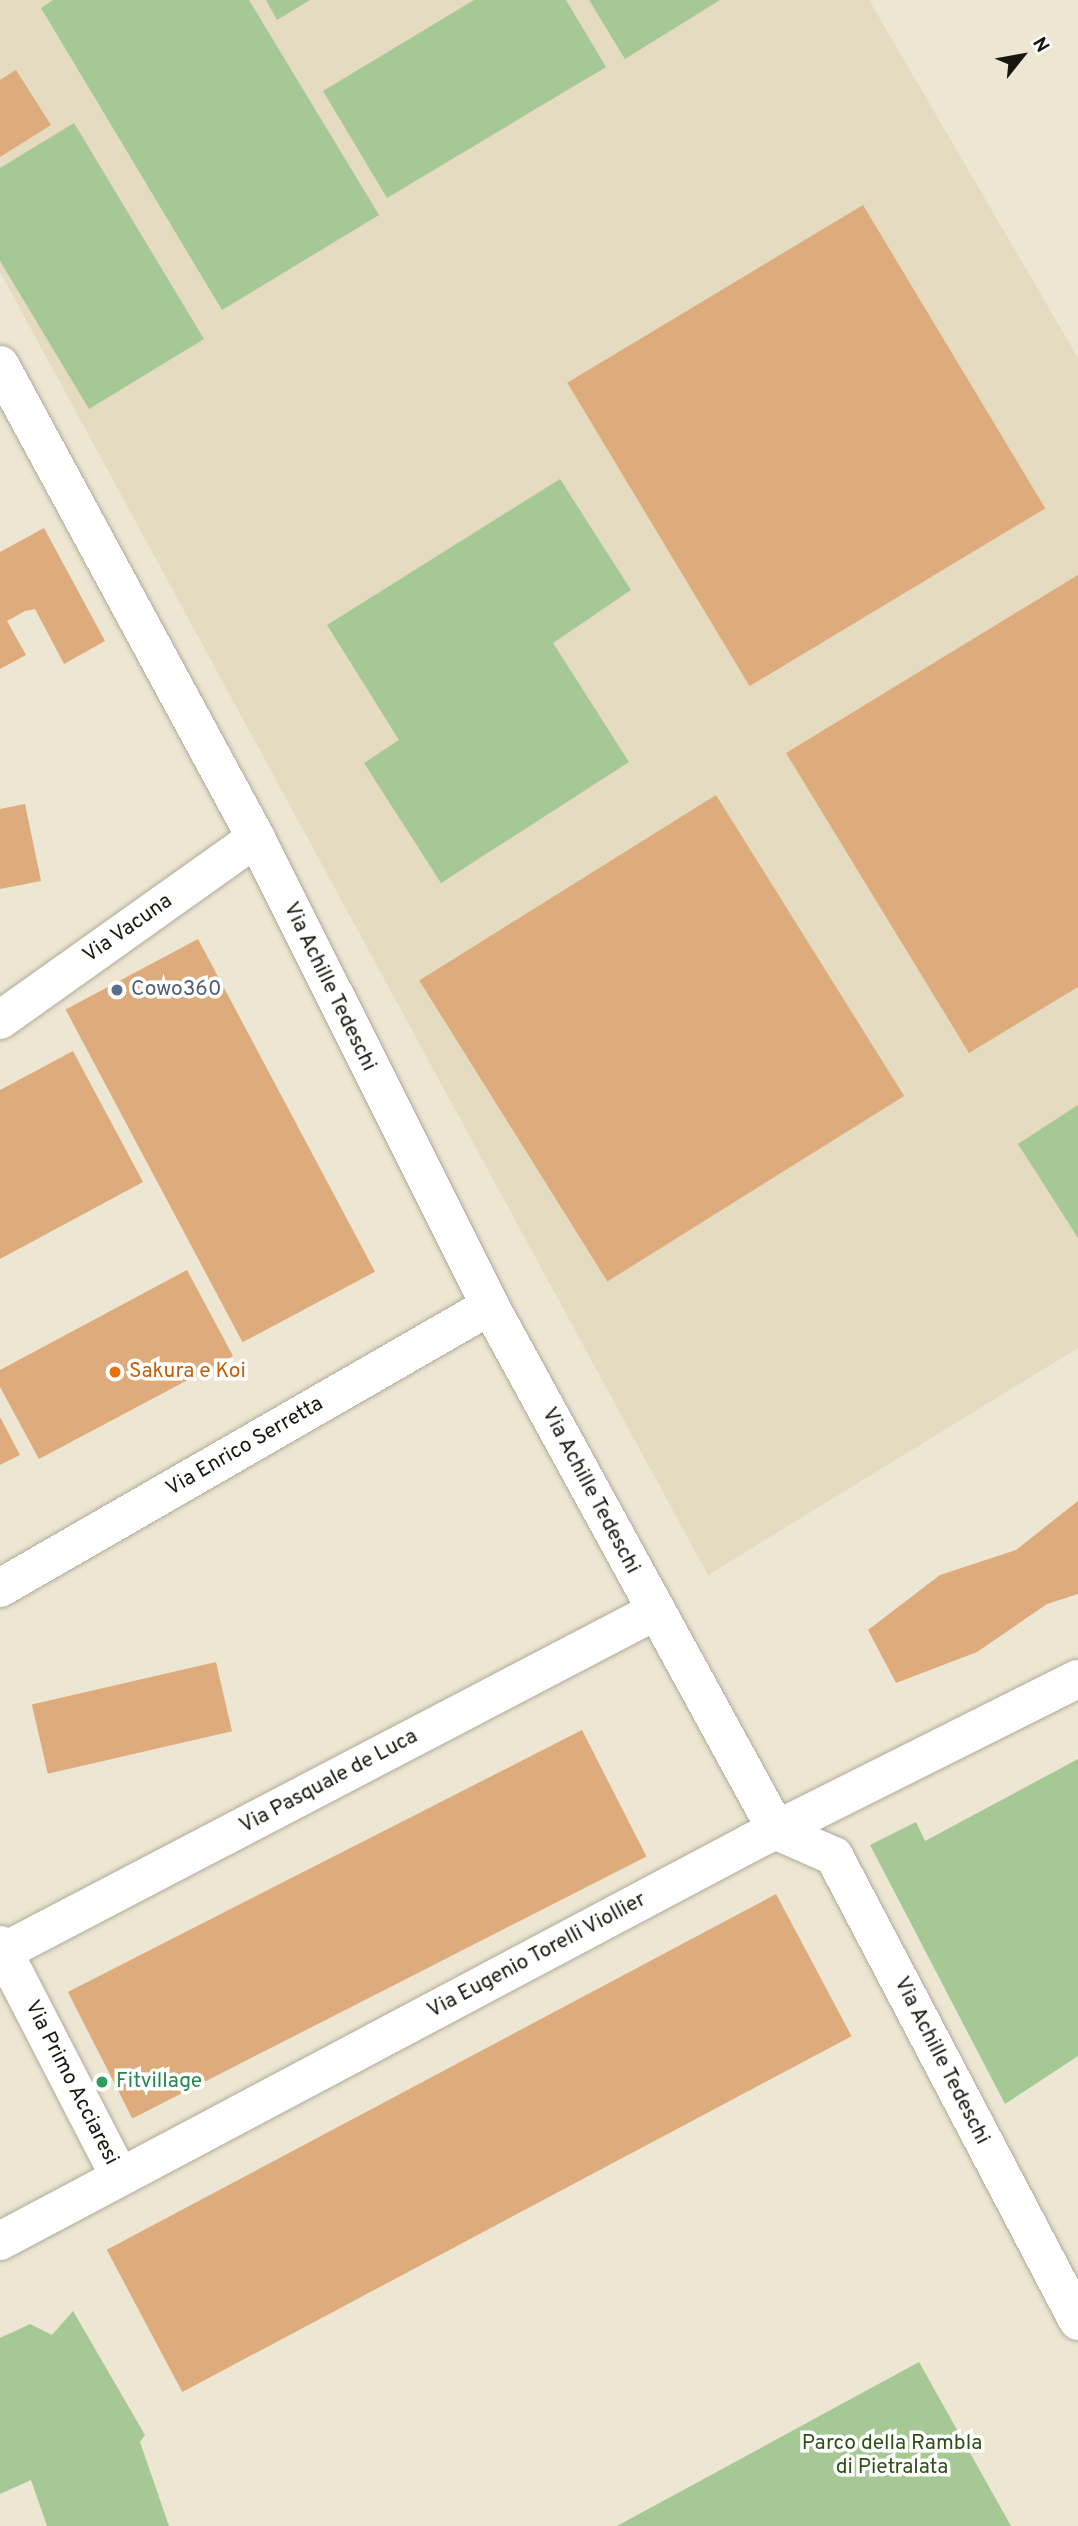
<!DOCTYPE html>
<html>
<head>
<meta charset="utf-8">
<style>
	body { margin:0 }
	#map { position:relative; width:1078px; height:2526px; overflow:hidden; background:#ece6d3; font-family:Overpass,sans-serif }
	div>[style] { position:absolute }
	.built>* { inset:0; background:#e4dbc1 }
	.green>* { inset:0; background:#a6c894 }
	.building>* { inset:0; background:#deac7c; transform-origin:0 0 }
	.roads { filter:drop-shadow(0 0 2px #b0aa98) drop-shadow(0 0 2px #b0aa98) }
	.minor>* { height:38px; margin:-19px; padding:0 19px; transform-origin:19px; border-radius:19px; background:#fff }
	.dots>* { width:19px; height:19px; translate:-50% -50%; box-sizing:border-box; border:4px solid #fff; border-radius:50% }
	span { translate:-50% -50%; white-space:nowrap; text-align:center; line-height:1.15; -webkit-text-stroke:7px #fff; paint-order:stroke }
	.street-label { font-size:21px; color:#18160f }
	.service-label { font-size:21px; color:#4e5e75 }
	.left { translate:0 -50%; text-align:left }
	.food-label { font-size:21px; color:#c56008 }
	.leisure-label { font-size:21px; color:#27864d }
	.park-label { font-size:21px; color:#2e5017 }
	.north { position:absolute; left:987px; top:21px; width:70px; height:70px; -webkit-text-stroke:5px #fff; paint-order:stroke; rotate:59deg; font-size:19px; font-weight:700; line-height:28px; text-align:center; color:#18160f }
	.north::after { content:''; display:block; margin:auto; width:24px; height:32px; background:#18160f; clip-path:polygon(50% 0,100% 100%,50% 72%,0 100%) }
</style>
</head>
<body>
<div id="map">
	<div class="built">
		<div style="clip-path:polygon(0 0,869px 0,1078px 358px,1078px 1348px,708px 1575px,0 272px)"></div>
	</div>
	<div class="green">
		<div style="clip-path:polygon(53px 0,249px 0,379px 215px,222px 310px,41px 8px)"></div>
		<div style="clip-path:polygon(266px 0,310px 0,277px 20px)"></div>
		<div style="clip-path:polygon(474px 0,566px 0,606px 67px,387px 198px,323px 91px)"></div>
		<div style="clip-path:polygon(589px 0,720px 0,625px 59px)"></div>
		<div style="clip-path:polygon(74px 123px,204px 339px,89px 409px,0 261px,0 168px)"></div>
		<div style="clip-path:polygon(560px 479px,631px 590px,553px 643px,629px 762px,441px 883px,364px 763px,399px 740px,327px 625px)"></div>
		<div style="clip-path:polygon(1078px 1105px,1078px 1238px,1018px 1144px)"></div>
		<div style="clip-path:polygon(1078px 1759px,1078px 2056px,1005px 2104px,870px 1845px,916px 1822px,925px 1841px)"></div>
		<div style="clip-path:polygon(73px 2311px,145px 2435px,140px 2442px,169px 2526px,47px 2526px,31px 2480px,0 2494px,0 2338px,30px 2324px,52px 2335px)"></div>
		<div style="clip-path:polygon(919px 2362px,1011px 2526px,617px 2526px)"></div>
	</div>
	<div class="building">
		<div style="clip-path:polygon(16px 70px,51px 125px,0 157px,0 80px)"></div>
		<div style="left:863px;top:205px;width:354px;height:345px;rotate:59deg"></div>
		<div style="clip-path:polygon(44px 528px,105px 641px,64px 664px,35px 609px,25px 611px,7px 621px,26px 655px,0 669px,0 552px)"></div>
		<div style="clip-path:polygon(1078px 575px,1078px 987px,969px 1053px,786px 753px)"></div>
		<div style="left:716px;top:795px;width:355px;height:350px;rotate:58deg"></div>
		<div style="clip-path:polygon(25px 804px,41px 881px,0 889px,0 809px)"></div>
		<div style="left:198px;top:939px;width:377px;height:150px;rotate:62deg"></div>
		<div style="clip-path:polygon(73px 1051px,143px 1182px,0 1259px,0 1090px)"></div>
		<div style="clip-path:polygon(187px 1270px,233px 1356px,39px 1459px,0 1387px,0 1370px)"></div>
		<div style="clip-path:polygon(0 1417px,20px 1455px,0 1465px)"></div>
		<div style="clip-path:polygon(1078px 1501px,1078px 1594px,1047px 1604px,977px 1652px,896px 1683px,868px 1630px,940px 1575px,1016px 1550px)"></div>
		<div style="left:216px;top:1662px;width:71px;height:189px;rotate:77deg"></div>
		<div style="left:582px;top:1730px;width:142px;height:577px;rotate:63deg"></div>
		<div style="left:776px;top:1894px;width:161px;height:758px;rotate:62deg"></div>
	</div>
	<div class="roads">
		<div class="minor">
			<div style="left:0;top:365px;width:538px;rotate:61.58deg"></div>
			<div style="left:256px;top:838px;width:523px;rotate:63.43deg"></div>
			<div style="left:490px;top:1306px;width:598px;rotate:61.34deg"></div>
			<div style="left:0;top:1020px;width:314px;rotate:-35.4deg"></div>
			<div style="left:0;top:1588px;width:565px;rotate:-29.92deg"></div>
			<div style="left:777px;top:1831px;width:62px;rotate:23.7deg"></div>
			<div style="left:834px;top:1856px;width:525px;rotate:62.31deg"></div>
			<div style="left:0;top:1945px;width:261px;rotate:62.7deg"></div>
			<div style="left:3px;top:1952px;width:734px;rotate:-27.58deg"></div>
			<div style="left:0;top:2241px;width:851px;rotate:-27.95deg"></div>
			<div style="left:752px;top:1842px;width:364px;rotate:-26.6deg"></div>
		</div>
	</div>
	<div class="dots">
		<div style="left:117px;top:990px;background:#5c6f8a"></div>
		<div style="left:115px;top:1372px;background:#e8710a"></div>
		<div style="left:102px;top:2082px;background:#2e9e5b"></div>
	</div>
	<div class="street-label">
		<span style="left:128px;top:929px;rotate:-35deg">Via Vacuna</span>
		<span style="left:329px;top:987px;rotate:64deg">Via Achille Tedeschi</span>
		<span style="left:245px;top:1447px;rotate:-30deg">Via Enrico Serretta</span>
		<span style="left:590px;top:1491px;rotate:62deg">Via Achille Tedeschi</span>
		<span style="left:329px;top:1782px;rotate:-28deg">Via Pasquale de Luca</span>
		<span style="left:537px;top:1956px;rotate:-28deg">Via Eugenio Torelli Viollier</span>
		<span style="left:941px;top:2061px;rotate:63deg">Via Achille Tedeschi</span>
		<span style="left:71px;top:2083px;rotate:63deg">Via Primo Acciaresi</span>
	</div>
	<div class="service-label">
		<span class="left" style="left:131px;top:990px">Cowo360</span>
	</div>
	<div class="food-label">
		<span class="left" style="left:129px;top:1372px">Sakura e Koi</span>
	</div>
	<div class="leisure-label">
		<span class="left" style="left:116px;top:2082px">Fitvillage</span>
	</div>
	<div class="park-label">
		<span style="left:892px;top:2456px">Parco della Rambla<br>di Pietralata</span>
	</div>
	<div class="north">N</div>
</div>
</body>
</html>
